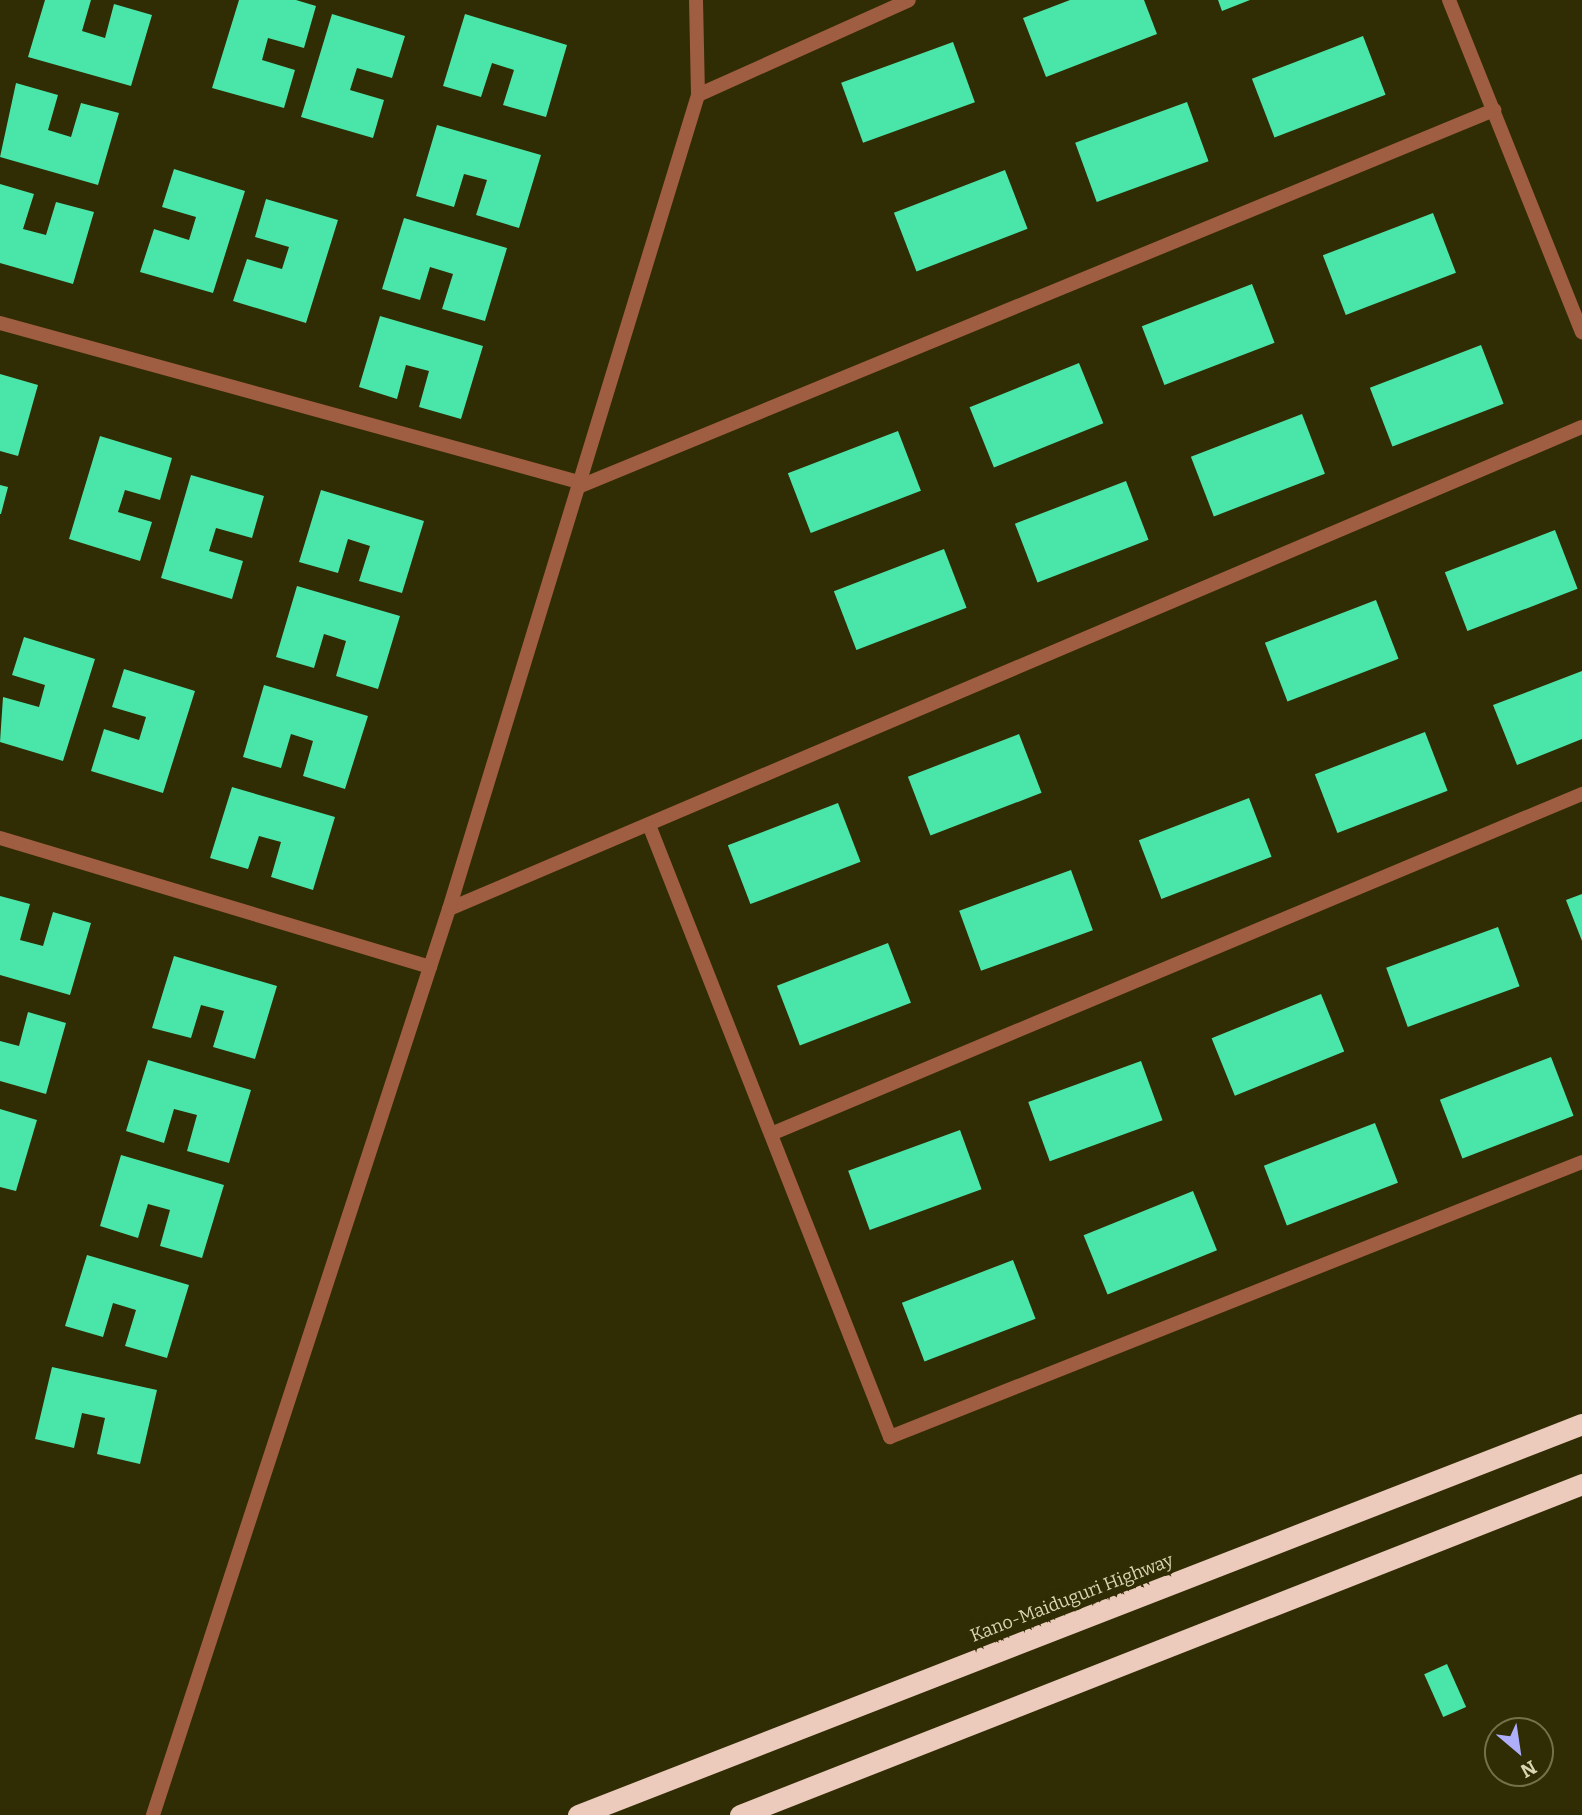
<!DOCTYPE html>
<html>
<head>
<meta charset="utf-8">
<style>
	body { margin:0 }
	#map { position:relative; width:1582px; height:1815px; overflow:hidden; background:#302c03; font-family:Bitter,serif }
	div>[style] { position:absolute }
	.building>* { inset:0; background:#4ae5a9; transform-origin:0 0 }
	.street>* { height:14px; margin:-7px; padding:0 7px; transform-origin:7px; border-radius:7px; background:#9f5d41 }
	.highway>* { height:21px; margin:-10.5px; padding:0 10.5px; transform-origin:10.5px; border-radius:10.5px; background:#eccabc }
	span { translate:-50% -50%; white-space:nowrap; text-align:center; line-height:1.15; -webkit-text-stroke:7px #302c03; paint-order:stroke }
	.street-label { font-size:18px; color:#d9d6b2 }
	.north { position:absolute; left:1484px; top:1717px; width:70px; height:70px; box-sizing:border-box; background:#302c03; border:2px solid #747049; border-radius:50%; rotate:151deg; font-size:19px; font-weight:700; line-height:28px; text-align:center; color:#d9d6b2 }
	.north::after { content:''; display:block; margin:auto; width:24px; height:32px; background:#aeaefb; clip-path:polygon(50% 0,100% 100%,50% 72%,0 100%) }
</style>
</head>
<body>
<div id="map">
	<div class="building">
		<div style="clip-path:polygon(45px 0,91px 0,82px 31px,105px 38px,114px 4px,152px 15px,131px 86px,28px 57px)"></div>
		<div style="clip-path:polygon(239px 0,296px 0,316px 6px,304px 48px,268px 38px,262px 60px,295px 70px,284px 108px,212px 88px)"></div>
		<div style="clip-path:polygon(1070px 0,1144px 0,1157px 34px,1046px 77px,1023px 18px)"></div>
		<div style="clip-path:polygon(1218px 0,1250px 0,1222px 11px)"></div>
		<div style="clip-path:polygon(332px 14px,405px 36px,392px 78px,357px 68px,350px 90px,384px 100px,373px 138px,301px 117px)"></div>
		<div style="clip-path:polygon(465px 14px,567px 45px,546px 117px,503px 105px,514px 70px,492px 63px,481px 97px,443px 86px)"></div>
		<div style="left:1363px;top:36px;width:63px;height:119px;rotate:69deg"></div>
		<div style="left:953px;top:42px;width:64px;height:119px;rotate:70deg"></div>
		<div style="clip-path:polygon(16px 83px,58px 95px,48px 130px,71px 137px,81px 103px,119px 113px,98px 185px,0 157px)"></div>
		<div style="left:1187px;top:102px;width:63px;height:119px;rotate:70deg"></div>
		<div style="clip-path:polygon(437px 125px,541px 155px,519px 228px,476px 215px,487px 180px,464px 174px,454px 207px,416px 196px)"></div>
		<div style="clip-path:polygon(174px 169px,245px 191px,213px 293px,140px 272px,154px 229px,189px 240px,196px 217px,162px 207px)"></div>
		<div style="left:1005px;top:170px;width:63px;height:119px;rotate:69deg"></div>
		<div style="clip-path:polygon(0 184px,34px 194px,23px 229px,46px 235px,56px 202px,94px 212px,73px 284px,0 263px)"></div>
		<div style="clip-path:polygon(266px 199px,338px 220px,306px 323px,233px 301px,247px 259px,282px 269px,289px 247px,255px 237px)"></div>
		<div style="left:1433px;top:213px;width:64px;height:118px;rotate:69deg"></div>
		<div style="clip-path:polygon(404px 218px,507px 248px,485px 321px,442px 309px,453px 274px,430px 267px,420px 300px,382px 289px)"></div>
		<div style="left:1252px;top:284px;width:63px;height:118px;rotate:69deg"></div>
		<div style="clip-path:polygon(380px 316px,483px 346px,461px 419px,419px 407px,429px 371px,406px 365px,397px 399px,359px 387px)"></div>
		<div style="left:1481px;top:345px;width:63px;height:119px;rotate:69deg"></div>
		<div style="left:1079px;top:363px;width:65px;height:118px;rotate:68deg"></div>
		<div style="clip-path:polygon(0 374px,38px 385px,18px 456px,0 451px)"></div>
		<div style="left:1302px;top:414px;width:64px;height:119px;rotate:69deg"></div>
		<div style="left:898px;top:431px;width:64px;height:118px;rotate:69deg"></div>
		<div style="clip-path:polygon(100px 436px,172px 458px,160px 500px,125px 490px,118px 512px,152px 522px,140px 561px,69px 539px)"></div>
		<div style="clip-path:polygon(191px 475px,264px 496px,252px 538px,216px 528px,209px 551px,243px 561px,232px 599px,161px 578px)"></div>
		<div style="left:1126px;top:481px;width:63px;height:119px;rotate:69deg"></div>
		<div style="clip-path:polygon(0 485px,8px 487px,1px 514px,0 514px)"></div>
		<div style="clip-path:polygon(321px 490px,424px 521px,402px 593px,359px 581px,370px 546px,348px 539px,338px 573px,299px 562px)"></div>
		<div style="left:1555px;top:530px;width:63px;height:118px;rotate:69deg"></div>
		<div style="left:944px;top:549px;width:63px;height:118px;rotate:69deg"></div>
		<div style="clip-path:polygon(297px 586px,400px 616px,378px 689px,336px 676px,346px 641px,324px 634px,314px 668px,276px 657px)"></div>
		<div style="left:1376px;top:600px;width:63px;height:119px;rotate:69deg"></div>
		<div style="clip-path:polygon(24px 637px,95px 659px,63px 761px,0 742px,3px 697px,39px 707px,45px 685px,12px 675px)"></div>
		<div style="clip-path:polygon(124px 669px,195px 691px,163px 793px,91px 771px,104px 729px,139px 740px,146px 717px,112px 707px)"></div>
		<div style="clip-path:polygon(1582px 671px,1582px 739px,1517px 765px,1493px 705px)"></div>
		<div style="clip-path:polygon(264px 685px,368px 716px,345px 789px,303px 776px,313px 741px,291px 734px,281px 768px,243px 757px)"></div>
		<div style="left:1425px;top:732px;width:63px;height:118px;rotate:69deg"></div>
		<div style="left:1019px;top:734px;width:63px;height:119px;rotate:69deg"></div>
		<div style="clip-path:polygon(232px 787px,335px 817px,313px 890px,271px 877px,281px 842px,259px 836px,248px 869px,210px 858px)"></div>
		<div style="left:1249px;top:798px;width:63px;height:118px;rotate:69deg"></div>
		<div style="left:838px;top:803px;width:63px;height:118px;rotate:69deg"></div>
		<div style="left:1071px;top:870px;width:64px;height:119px;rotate:70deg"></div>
		<div style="clip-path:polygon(1582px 894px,1582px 941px,1566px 900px)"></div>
		<div style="clip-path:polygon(0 896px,30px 904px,20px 940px,43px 946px,53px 912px,91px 923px,70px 995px,0 975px)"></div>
		<div style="left:1498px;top:927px;width:63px;height:119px;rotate:70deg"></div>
		<div style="left:888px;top:943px;width:64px;height:119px;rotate:69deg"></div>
		<div style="clip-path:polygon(174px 956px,277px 986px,255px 1059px,213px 1047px,224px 1011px,201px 1005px,191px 1038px,152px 1028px)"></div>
		<div style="left:1321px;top:994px;width:62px;height:118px;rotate:68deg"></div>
		<div style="clip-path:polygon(28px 1012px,66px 1023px,46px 1094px,0 1081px,0 1041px,19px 1046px)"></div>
		<div style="left:1551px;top:1057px;width:63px;height:119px;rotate:69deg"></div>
		<div style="clip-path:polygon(148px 1060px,251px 1090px,229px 1163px,187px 1151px,197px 1115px,174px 1109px,164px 1143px,126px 1131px)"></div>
		<div style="left:1141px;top:1061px;width:63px;height:120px;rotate:70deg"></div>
		<div style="clip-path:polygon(0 1109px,37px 1120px,16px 1191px,0 1187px)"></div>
		<div style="left:1375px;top:1123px;width:64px;height:119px;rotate:69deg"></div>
		<div style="left:960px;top:1130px;width:63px;height:119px;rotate:70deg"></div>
		<div style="clip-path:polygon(121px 1155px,224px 1185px,202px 1258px,160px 1246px,170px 1210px,148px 1204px,138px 1238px,100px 1226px)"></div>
		<div style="left:1193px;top:1191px;width:64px;height:118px;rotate:68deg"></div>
		<div style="clip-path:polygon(87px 1255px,189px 1285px,167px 1358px,125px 1346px,136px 1310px,113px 1303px,103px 1337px,65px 1326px)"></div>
		<div style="left:1013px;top:1260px;width:63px;height:119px;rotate:69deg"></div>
		<div style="clip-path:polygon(52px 1367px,157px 1390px,140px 1464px,97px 1454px,105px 1418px,82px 1413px,74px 1448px,35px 1439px)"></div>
		<div style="left:1447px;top:1664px;width:47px;height:25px;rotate:66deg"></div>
	</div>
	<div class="street">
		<div style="left:1449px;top:0;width:358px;rotate:68.2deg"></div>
		<div style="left:698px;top:95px;width:231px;rotate:-24.2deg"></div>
		<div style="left:0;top:323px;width:600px;rotate:15.36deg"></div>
		<div style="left:578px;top:487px;width:991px;rotate:-22.37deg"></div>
		<div style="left:649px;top:825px;width:658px;rotate:68.51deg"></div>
		<div style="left:890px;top:1437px;width:745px;rotate:-21.67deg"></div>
		<div style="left:0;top:838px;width:449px;rotate:16.7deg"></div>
		<div style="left:449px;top:909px;width:1231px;rotate:-23.05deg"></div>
		<div style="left:771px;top:1134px;width:879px;rotate:-22.75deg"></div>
		<div style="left:153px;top:1815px;width:953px;rotate:-71.91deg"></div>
		<div style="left:449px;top:909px;width:851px;rotate:-72.99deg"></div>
		<div style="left:698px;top:95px;width:95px;rotate:-91.2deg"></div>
	</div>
	<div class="highway">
		<div style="left:578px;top:1815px;width:1077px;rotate:-21.28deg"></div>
		<div style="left:740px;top:1815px;width:905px;rotate:-21.46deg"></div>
	</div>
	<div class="street-label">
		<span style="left:1072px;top:1598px;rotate:-21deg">Kano-Maiduguri Highway</span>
	</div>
	<div class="north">N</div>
</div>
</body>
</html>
